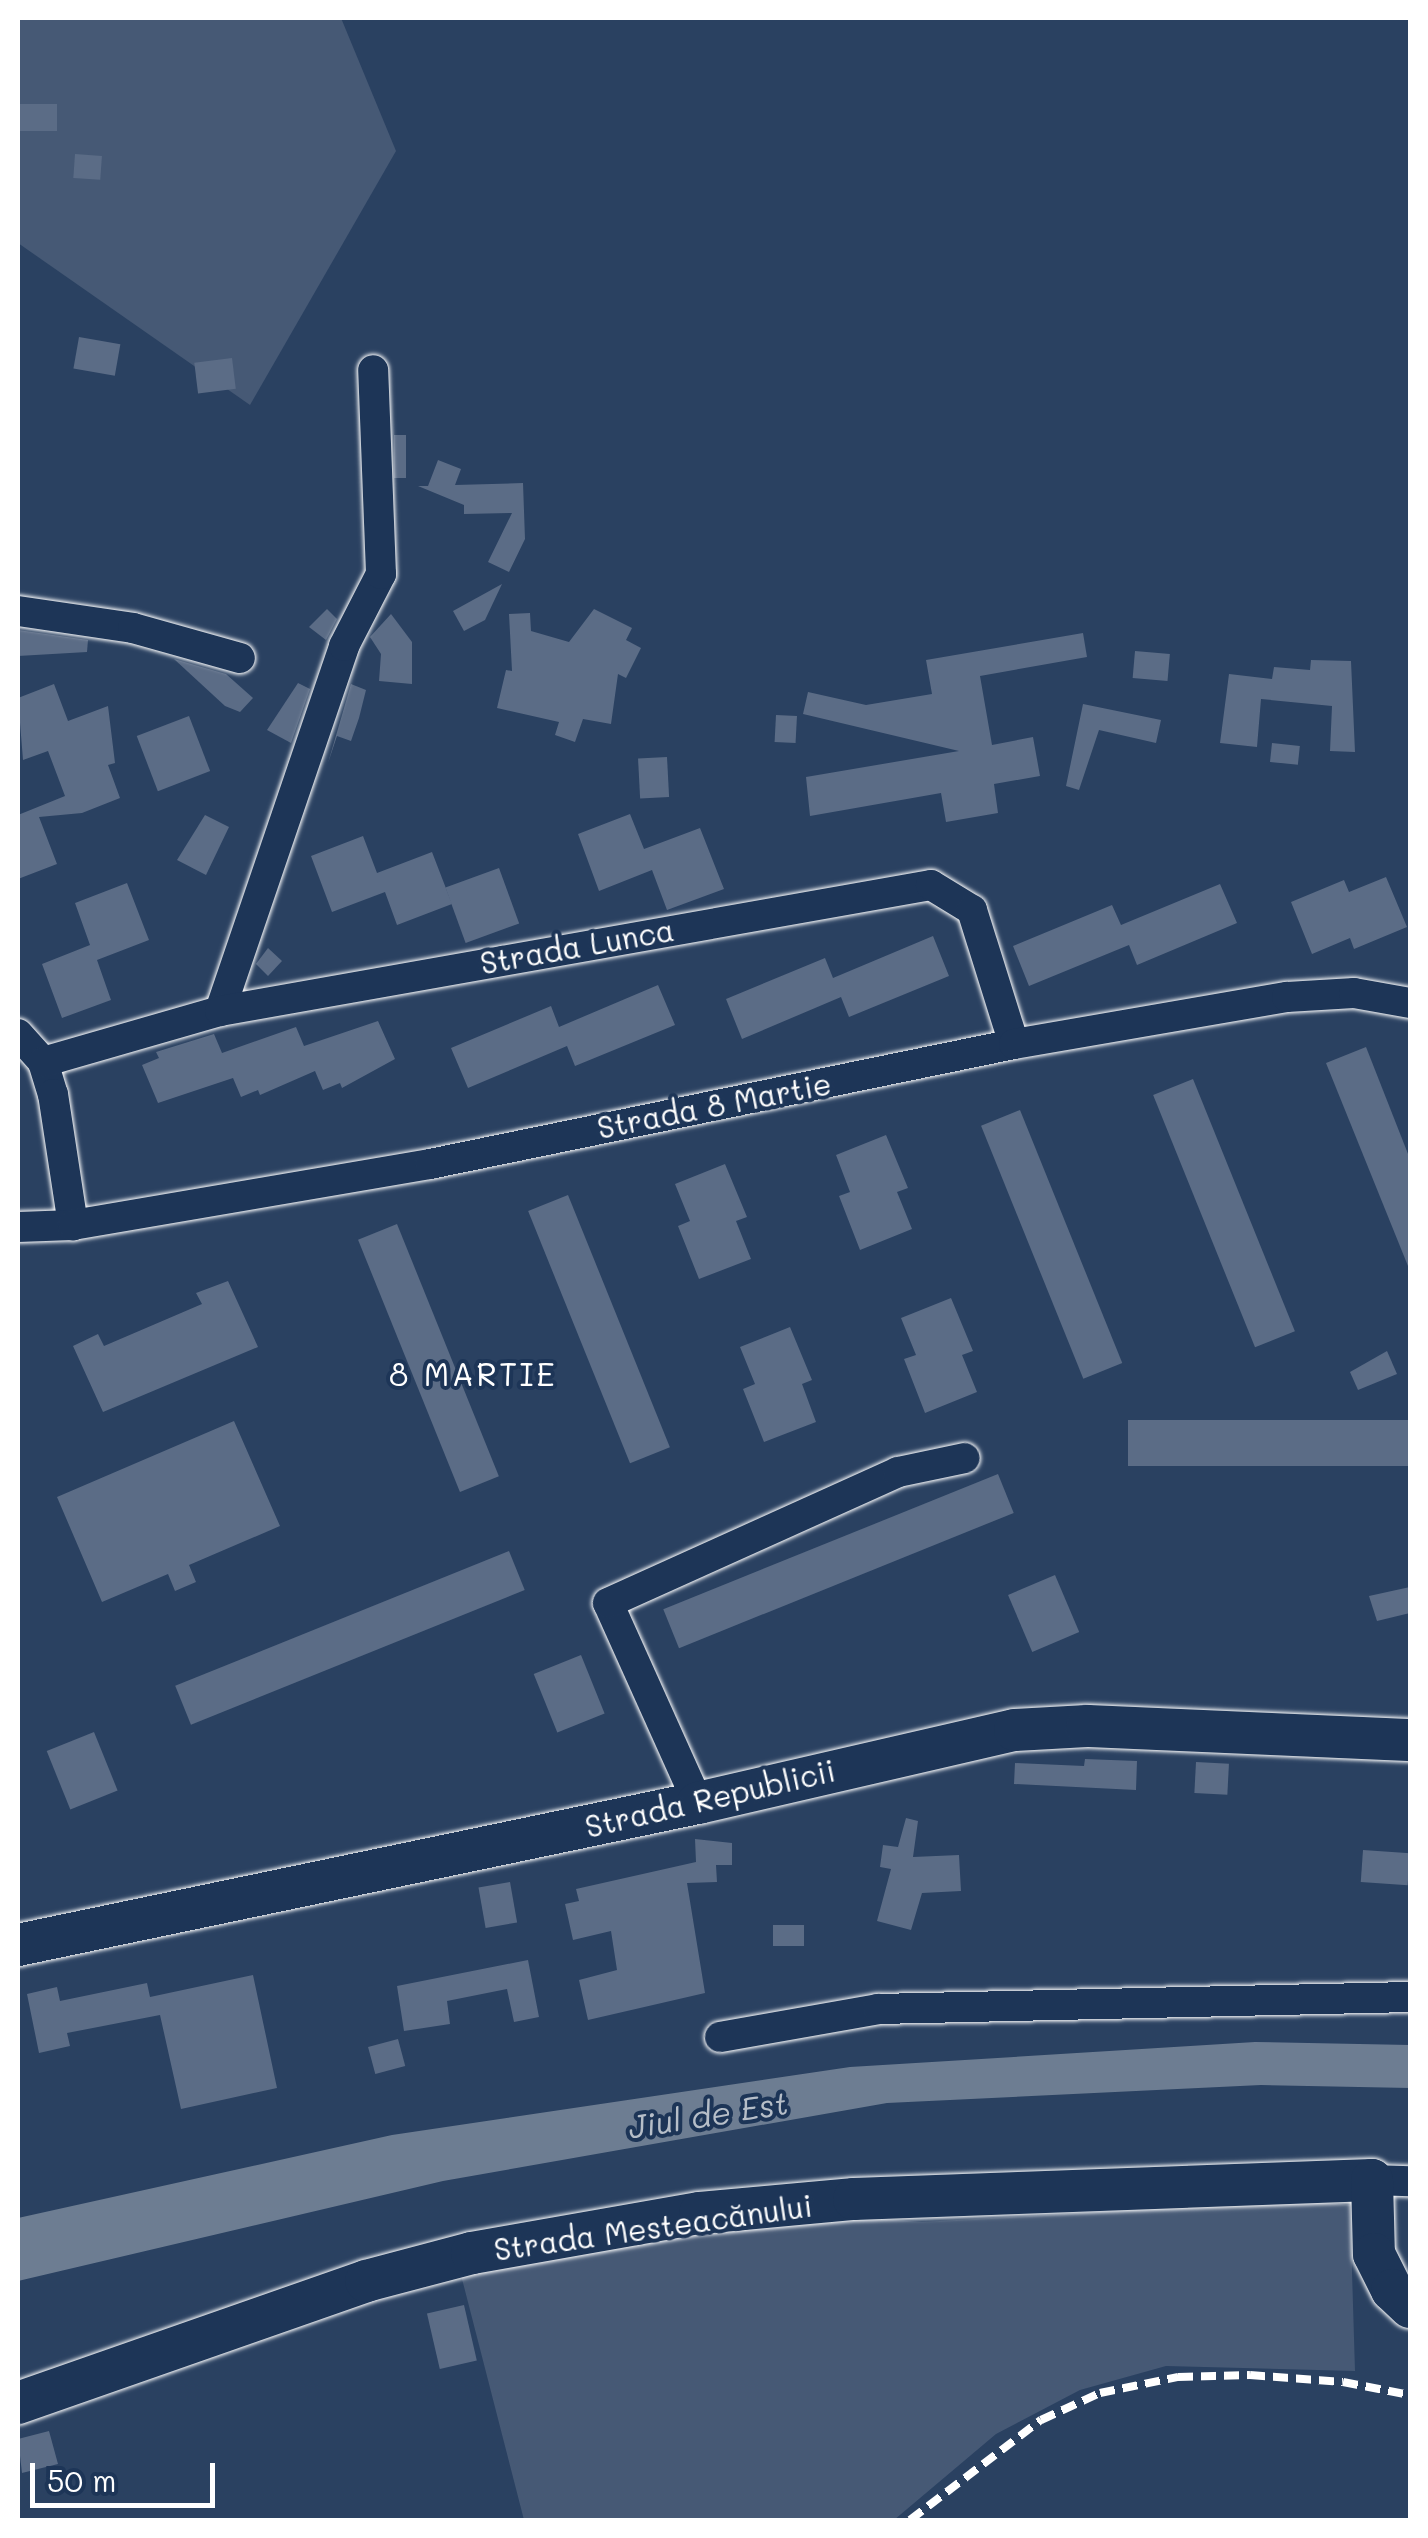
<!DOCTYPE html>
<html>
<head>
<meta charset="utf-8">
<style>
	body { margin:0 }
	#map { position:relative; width:1428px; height:2538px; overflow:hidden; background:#2a4161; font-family:Mali,sans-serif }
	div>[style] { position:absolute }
	.green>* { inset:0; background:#465975 }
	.water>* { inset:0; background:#6d7d92 }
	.building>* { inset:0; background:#5b6c86; transform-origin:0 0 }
	.roads { filter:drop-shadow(0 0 2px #fff) drop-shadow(0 0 2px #fff) }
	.street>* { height:30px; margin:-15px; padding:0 15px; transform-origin:15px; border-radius:15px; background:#1d3557 }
	.secondary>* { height:42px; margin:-21px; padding:0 21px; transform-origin:21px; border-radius:21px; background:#1d3557 }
	.rail>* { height:8px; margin-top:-4px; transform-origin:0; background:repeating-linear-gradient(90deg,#fff 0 15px,transparent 0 23px) }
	span { translate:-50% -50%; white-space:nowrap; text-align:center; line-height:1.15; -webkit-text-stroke:8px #1d3557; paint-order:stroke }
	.street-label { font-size:30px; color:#fff }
	.neighbourhood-label { font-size:32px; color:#fff; letter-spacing:2.5px }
	.water-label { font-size:32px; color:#b6bec8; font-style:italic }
	.frame { position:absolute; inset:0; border:20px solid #fff; pointer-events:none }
	.scale { position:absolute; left:30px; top:2463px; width:185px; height:45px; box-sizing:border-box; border:5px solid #fff; border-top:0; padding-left:12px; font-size:30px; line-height:35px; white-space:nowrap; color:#fff; -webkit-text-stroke:8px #1d3557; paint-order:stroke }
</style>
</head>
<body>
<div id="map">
	<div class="green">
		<div style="clip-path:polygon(18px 18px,341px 18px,396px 151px,250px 405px,18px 243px)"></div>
		<div style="clip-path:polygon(1294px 2201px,1350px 2205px,1355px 2371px,1166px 2366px,1080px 2390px,996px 2434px,894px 2520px,524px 2520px,461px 2275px,679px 2233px,835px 2216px,922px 2222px)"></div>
	</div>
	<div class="water">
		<div style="clip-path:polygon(1255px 2042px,1410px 2045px,1410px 2088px,1261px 2085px,887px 2103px,443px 2181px,18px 2281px,18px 2218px,392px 2135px,850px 2067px)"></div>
	</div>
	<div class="building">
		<div style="left:18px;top:104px;width:39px;height:27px"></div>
		<div style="left:75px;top:154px;width:27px;height:24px;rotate:4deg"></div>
		<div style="left:79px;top:337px;width:42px;height:32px;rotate:10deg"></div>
		<div style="left:232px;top:358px;width:31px;height:38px;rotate:83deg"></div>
		<div style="left:394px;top:435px;width:12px;height:43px"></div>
		<div style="clip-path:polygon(438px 460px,461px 469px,455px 485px,523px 483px,525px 539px,509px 572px,488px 562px,512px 513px,464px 514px,464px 505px,418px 486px,428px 486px)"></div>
		<div style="clip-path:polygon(502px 584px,485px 620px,464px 631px,453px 611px)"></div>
		<div style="clip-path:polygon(327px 609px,337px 619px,326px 640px,309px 627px)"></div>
		<div style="clip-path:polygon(594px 609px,632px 628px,626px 640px,641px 648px,626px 678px,618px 674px,611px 724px,583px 719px,575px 742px,555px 735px,559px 722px,497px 708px,506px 670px,512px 671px,509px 614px,530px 613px,531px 631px,569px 642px)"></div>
		<div style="clip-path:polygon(391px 614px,412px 642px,412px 684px,379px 681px,381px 654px,370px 637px)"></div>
		<div style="clip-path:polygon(18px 630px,88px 640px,87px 652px,18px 656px)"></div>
		<div style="clip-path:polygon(1083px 633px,1087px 657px,980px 676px,992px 745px,1033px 737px,1040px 776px,994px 784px,998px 813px,946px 822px,941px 793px,810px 816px,806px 777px,959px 751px,803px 714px,808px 692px,866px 705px,932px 694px,926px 660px)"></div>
		<div style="left:1135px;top:651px;width:35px;height:27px;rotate:5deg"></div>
		<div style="clip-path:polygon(174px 659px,226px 674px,253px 698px,240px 712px,225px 706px)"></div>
		<div style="clip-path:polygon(1311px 660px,1351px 661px,1355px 752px,1330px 751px,1332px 706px,1261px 699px,1257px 747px,1220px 743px,1229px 674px,1272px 679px,1274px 667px,1310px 670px)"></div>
		<div style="clip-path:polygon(298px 683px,310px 689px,291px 743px,267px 730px)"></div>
		<div style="clip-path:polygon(54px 684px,68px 721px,108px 706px,115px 763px,108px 765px,120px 798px,82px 813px,39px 817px,57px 864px,18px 879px,18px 815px,65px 796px,48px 751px,23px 760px,18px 698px)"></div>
		<div style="clip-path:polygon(351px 684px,366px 690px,359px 718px,351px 741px,337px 736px,328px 763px)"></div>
		<div style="clip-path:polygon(1083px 704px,1161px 720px,1156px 743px,1099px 730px,1079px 790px,1066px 786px)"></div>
		<div style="left:776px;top:715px;width:21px;height:27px;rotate:3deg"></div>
		<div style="left:189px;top:716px;width:59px;height:56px;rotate:69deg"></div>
		<div style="left:1272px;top:743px;width:28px;height:19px;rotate:6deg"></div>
		<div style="left:667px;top:757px;width:40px;height:29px;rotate:87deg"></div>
		<div style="clip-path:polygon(630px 814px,644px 849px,700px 828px,724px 889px,667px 910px,652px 870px,599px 891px,578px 834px)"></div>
		<div style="clip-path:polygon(205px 815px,229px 827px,206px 875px,177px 860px)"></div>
		<div style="clip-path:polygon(363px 836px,377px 873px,432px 852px,452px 904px,397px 925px,385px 892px,332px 912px,311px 856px)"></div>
		<div style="left:499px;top:868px;width:59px;height:57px;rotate:70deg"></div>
		<div style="clip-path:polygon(1386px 877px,1407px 927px,1354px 949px,1350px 938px,1312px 954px,1291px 902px,1344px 880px,1349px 892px)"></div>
		<div style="clip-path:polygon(127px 883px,149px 940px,97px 960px,111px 1000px,62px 1018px,42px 964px,90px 945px,75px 903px)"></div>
		<div style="clip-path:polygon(1220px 884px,1237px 923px,1137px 965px,1129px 945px,1029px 986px,1013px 946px,1112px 905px,1121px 925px)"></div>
		<div style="clip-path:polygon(933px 936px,949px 976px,849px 1017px,841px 997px,742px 1039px,726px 999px,825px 958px,833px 978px)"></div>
		<div style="clip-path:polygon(268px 948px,282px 961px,268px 976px,256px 964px)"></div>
		<div style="clip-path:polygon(658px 985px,675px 1025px,575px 1066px,567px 1046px,468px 1088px,451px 1048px,551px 1006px,559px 1027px)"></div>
		<div style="clip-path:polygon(378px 1021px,395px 1059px,342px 1088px,340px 1083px,323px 1090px,315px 1071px,260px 1095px,258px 1090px,241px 1097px,233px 1078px,158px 1103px,142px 1065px,159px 1058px,156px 1052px,214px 1034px,222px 1053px,296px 1027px,304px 1046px)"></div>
		<div style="clip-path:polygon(1366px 1047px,1410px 1159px,1410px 1271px,1326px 1063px)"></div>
		<div style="left:1193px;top:1079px;width:272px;height:43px;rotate:68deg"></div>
		<div style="left:1020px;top:1110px;width:273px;height:42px;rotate:68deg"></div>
		<div style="clip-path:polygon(886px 1135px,908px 1188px,897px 1192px,912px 1229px,860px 1250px,839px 1196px,850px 1192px,836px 1155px)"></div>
		<div style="clip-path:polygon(725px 1164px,747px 1217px,736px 1221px,751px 1259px,699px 1279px,678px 1226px,690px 1221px,675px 1184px)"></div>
		<div style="left:568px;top:1195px;width:272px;height:43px;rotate:68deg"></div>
		<div style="left:397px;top:1224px;width:272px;height:42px;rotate:68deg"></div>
		<div style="clip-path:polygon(228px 1281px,258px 1347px,103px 1412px,73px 1346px,98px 1334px,104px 1346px,202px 1304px,196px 1293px)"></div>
		<div style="clip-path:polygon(951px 1298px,973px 1351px,962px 1355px,977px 1392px,925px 1413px,904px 1359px,916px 1355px,901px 1318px)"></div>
		<div style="clip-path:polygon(790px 1327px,812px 1380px,802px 1384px,816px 1422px,764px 1442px,743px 1389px,755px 1384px,740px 1347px)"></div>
		<div style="clip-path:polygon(1387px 1351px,1397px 1374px,1358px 1390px,1350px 1372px)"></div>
		<div style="left:1410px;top:1420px;width:46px;height:282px;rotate:90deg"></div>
		<div style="clip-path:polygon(234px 1421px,280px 1526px,189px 1565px,196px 1582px,175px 1591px,168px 1574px,102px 1602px,57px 1497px)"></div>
		<div style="left:998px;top:1474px;width:42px;height:361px;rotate:68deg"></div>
		<div style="left:509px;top:1551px;width:42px;height:360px;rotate:68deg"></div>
		<div style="left:1055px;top:1575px;width:62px;height:51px;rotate:67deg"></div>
		<div style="clip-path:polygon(1410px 1587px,1410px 1613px,1377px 1621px,1369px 1596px)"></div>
		<div style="left:581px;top:1655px;width:63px;height:51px;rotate:68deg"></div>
		<div style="left:94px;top:1732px;width:63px;height:51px;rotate:68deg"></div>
		<div style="clip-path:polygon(1085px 1759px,1137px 1761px,1136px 1790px,1014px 1784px,1015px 1763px,1084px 1766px)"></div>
		<div style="left:1196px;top:1762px;width:33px;height:31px;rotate:3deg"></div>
		<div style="clip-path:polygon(906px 1818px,918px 1821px,913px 1857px,959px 1855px,961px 1891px,922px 1893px,911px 1930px,877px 1921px,891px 1869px,880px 1867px,883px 1845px,898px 1847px)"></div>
		<div style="clip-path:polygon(695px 1839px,732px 1843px,732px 1865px,716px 1865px,717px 1882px,687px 1883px,705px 1993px,588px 2020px,579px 1980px,617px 1970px,611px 1931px,573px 1940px,565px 1904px,579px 1901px,576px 1889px,696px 1862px)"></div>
		<div style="left:1363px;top:1850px;width:47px;height:32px;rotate:4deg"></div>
		<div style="left:510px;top:1882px;width:41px;height:32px;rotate:80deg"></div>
		<div style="left:804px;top:1925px;width:21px;height:31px;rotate:90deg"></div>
		<div style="clip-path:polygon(528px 1960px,539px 2017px,514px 2022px,507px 1989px,447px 2001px,450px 2024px,404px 2031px,397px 1986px)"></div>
		<div style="clip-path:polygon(253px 1975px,277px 2088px,181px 2109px,160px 2015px,67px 2033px,70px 2046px,39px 2053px,27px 1994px,57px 1987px,60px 2001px,147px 1983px,150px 1997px)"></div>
		<div style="left:398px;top:2039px;width:28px;height:31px;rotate:75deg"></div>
		<div style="left:464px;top:2305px;width:57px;height:38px;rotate:77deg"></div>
		<div style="clip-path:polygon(49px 2431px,58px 2464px,22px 2473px,18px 2439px)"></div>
	</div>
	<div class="roads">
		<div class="street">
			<div style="left:18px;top:611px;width:116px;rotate:8.4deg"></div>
			<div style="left:133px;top:628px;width:111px;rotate:15.7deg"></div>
			<div style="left:220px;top:1011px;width:385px;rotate:-71.2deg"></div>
			<div style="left:344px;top:646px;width:81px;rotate:-62.8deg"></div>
			<div style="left:381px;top:574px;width:204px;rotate:-92.2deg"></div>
			<div style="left:18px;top:1034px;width:38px;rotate:48deg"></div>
			<div style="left:43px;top:1062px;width:34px;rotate:73deg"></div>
			<div style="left:53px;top:1094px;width:133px;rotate:81.3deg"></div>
			<div style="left:43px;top:1062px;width:184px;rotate:-16.1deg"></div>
			<div style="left:220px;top:1011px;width:722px;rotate:-10.05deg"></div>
			<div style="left:931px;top:885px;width:48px;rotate:31.4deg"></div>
			<div style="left:972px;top:910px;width:140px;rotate:72.6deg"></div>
			<div style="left:18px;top:1227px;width:55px;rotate:-2.1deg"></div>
			<div style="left:73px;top:1225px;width:362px;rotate:-9.7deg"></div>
			<div style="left:430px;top:1164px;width:596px;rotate:-11.61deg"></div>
			<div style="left:1014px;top:1044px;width:277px;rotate:-9.8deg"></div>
			<div style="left:1287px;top:997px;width:67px;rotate:-3.4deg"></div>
			<div style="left:1354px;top:993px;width:57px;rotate:10.1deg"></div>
			<div style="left:698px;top:1803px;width:219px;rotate:-114.2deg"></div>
			<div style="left:608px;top:1603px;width:318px;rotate:-24.3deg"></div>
			<div style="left:898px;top:1472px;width:68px;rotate:-11.8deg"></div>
			<div style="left:720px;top:2037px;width:160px;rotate:-10deg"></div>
			<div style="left:878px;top:2009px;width:532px;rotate:-1.29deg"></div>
			<div style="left:1372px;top:2180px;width:38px;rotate:2deg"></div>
		</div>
		<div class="secondary">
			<div style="left:18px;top:1945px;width:695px;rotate:-11.8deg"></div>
			<div style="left:698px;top:1803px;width:325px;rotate:-13deg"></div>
			<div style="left:1015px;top:1730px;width:72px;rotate:-3.2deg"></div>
			<div style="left:1087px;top:1726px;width:323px;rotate:2.5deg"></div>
			<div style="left:18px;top:2403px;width:369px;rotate:-19.3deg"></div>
			<div style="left:366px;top:2281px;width:110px;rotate:-14.8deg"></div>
			<div style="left:472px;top:2253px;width:231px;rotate:-10deg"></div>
			<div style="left:700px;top:2213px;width:155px;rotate:-5.2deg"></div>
			<div style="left:854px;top:2199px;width:518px;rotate:-2.1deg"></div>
			<div style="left:1372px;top:2180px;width:74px;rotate:88.5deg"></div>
			<div style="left:1374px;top:2254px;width:40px;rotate:63.4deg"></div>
			<div style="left:1392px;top:2290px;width:25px;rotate:43deg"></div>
		</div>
	</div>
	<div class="rail">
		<div style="left:910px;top:2520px;width:165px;rotate:-37.4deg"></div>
		<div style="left:1041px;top:2420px;width:65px;rotate:-24.6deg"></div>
		<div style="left:1100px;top:2393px;width:80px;rotate:-11.6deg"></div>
		<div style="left:1178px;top:2377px;width:72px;rotate:-1.6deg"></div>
		<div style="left:1250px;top:2375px;width:93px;rotate:4.3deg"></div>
		<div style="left:1343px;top:2382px;width:68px;rotate:11deg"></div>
	</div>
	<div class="street-label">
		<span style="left:577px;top:946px;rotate:-10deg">Strada Lunca</span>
		<span style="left:714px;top:1105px;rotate:-11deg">Strada 8 Martie</span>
		<span style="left:710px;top:1798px;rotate:-13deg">Strada Republicii</span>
		<span style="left:653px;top:2227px;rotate:-8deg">Strada Mesteacănului</span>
	</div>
	<div class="neighbourhood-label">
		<span style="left:473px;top:1373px">8 MARTIE</span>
	</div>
	<div class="water-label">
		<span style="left:708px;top:2114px;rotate:-9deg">Jiul de Est</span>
	</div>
	<div class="frame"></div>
	<div class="scale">50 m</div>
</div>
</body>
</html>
